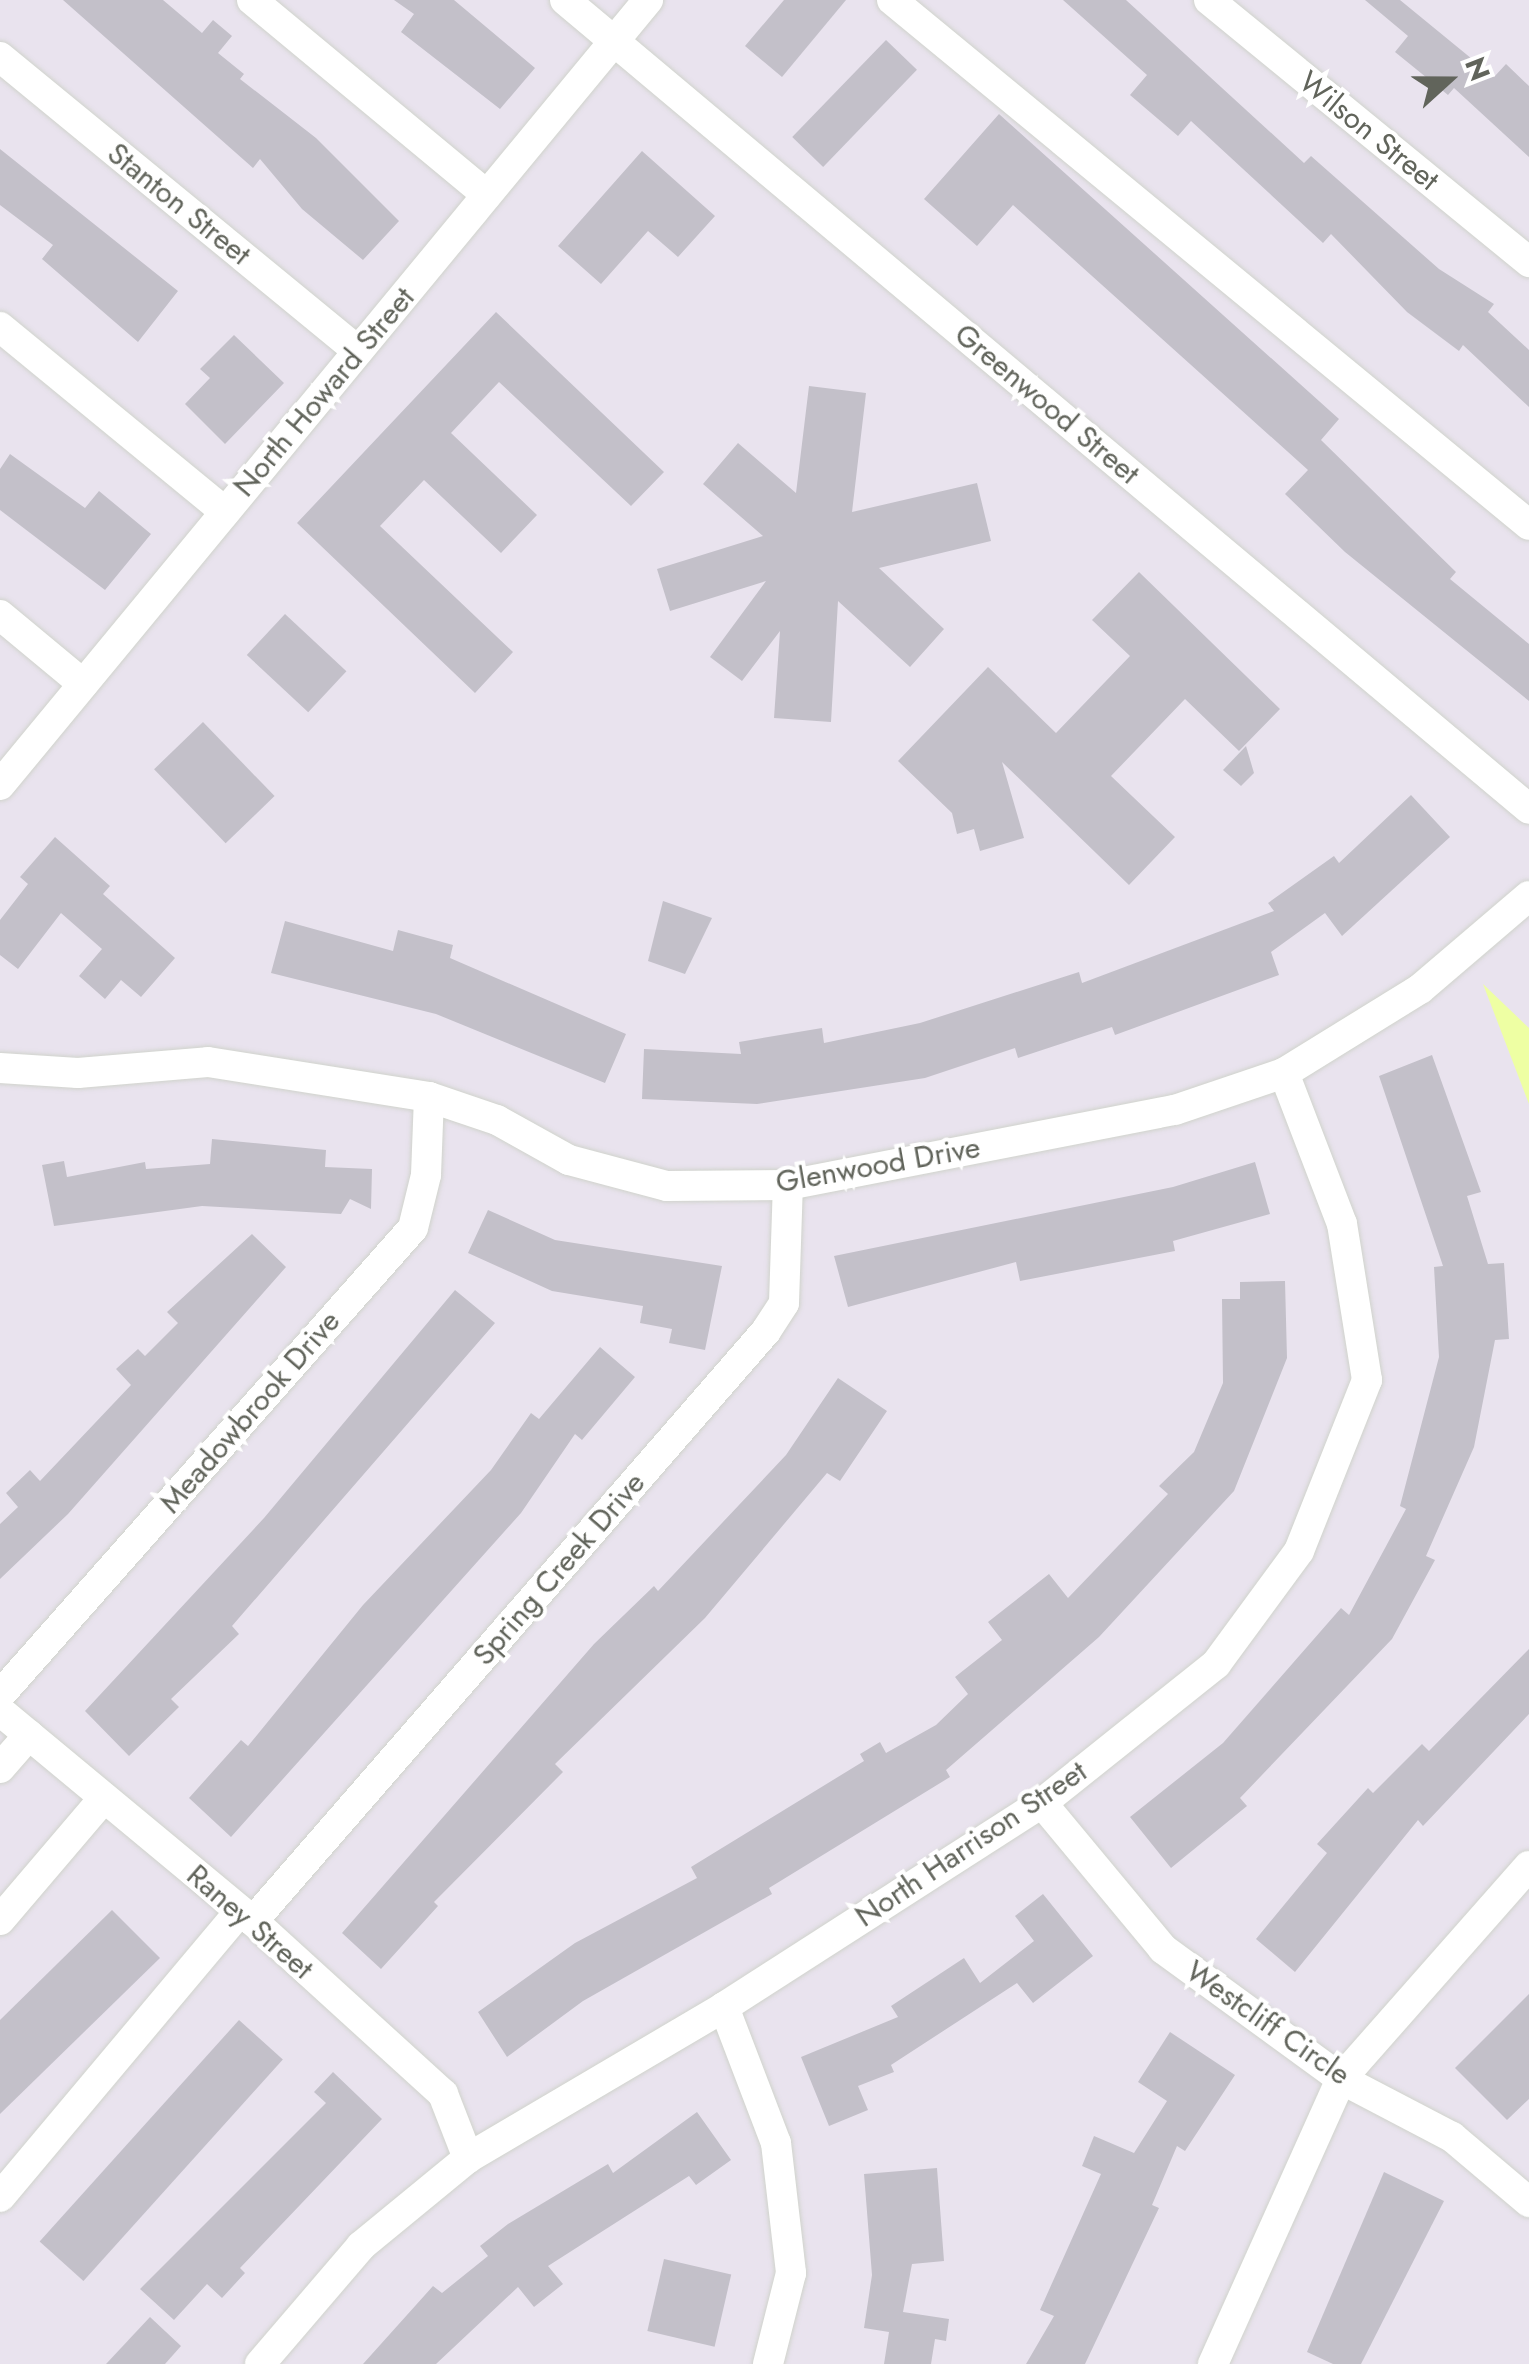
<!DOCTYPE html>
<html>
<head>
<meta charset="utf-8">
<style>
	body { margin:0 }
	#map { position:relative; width:1529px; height:2364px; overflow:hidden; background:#e9e3ee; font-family:Jost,sans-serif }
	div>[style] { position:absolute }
	.water>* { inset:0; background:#eeffa3 }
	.building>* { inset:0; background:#c3c0c9; transform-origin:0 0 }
	.roads { filter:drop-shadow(0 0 2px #d0d3cc) drop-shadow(0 0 2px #d0d3cc) }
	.minor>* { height:30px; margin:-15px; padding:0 15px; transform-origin:15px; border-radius:15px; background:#fff }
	span { translate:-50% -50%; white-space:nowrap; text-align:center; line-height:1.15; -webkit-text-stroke:8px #fff; paint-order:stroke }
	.street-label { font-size:30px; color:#61645b }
	.north { position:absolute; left:1399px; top:30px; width:100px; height:100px; -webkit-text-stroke:8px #fff; paint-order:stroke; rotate:69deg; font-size:28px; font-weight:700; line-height:40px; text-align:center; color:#61645b }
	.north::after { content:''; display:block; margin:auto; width:35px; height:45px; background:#61645b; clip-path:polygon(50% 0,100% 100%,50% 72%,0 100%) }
</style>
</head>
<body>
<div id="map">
	<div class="water">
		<div style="clip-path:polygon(1483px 984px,1529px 1028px,1529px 1104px)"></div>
	</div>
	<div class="building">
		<div style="clip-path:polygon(63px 0,163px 0,202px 33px,213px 20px,232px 36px,218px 53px,244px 74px,240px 79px,316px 138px,399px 221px,363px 260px,302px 209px,260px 159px,253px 168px)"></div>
		<div style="clip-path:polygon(394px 0,454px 0,535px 68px,500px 109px,401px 32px,414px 14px)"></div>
		<div style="clip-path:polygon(784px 0,846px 0,782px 77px,745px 46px)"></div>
		<div style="clip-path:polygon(1063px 0,1126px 0,1304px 163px,1311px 156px,1439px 269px,1494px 304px,1488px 312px,1529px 350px,1529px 407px,1463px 345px,1459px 351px,1407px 312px,1331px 234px,1323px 243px,1191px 121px,1178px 136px,1130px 95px,1147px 75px)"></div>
		<div style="clip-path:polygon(1365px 0,1400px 0,1494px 77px,1506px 64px,1529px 86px,1529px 157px,1454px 88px,1448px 95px,1395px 52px,1408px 36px)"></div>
		<div style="left:886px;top:40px;width:43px;height:135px;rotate:44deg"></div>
		<div style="clip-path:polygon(999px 114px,1339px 419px,1321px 440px,1456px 572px,1450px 579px,1529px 644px,1529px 701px,1345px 552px,1285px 494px,1308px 470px,1013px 205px,977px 246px,924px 199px)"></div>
		<div style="clip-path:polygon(0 149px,178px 291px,138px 342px,42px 259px,53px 245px,0 205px)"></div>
		<div style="clip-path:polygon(642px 151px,715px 216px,678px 257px,648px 231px,601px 284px,558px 246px)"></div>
		<div style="clip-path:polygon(496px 312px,664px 472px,631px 506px,499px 382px,451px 433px,537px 515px,501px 553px,424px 480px,380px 526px,513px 652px,475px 693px,297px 523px)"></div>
		<div style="clip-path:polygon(234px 335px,284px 383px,225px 444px,185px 404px,210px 378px,200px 369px)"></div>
		<div style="clip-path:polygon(809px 386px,866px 393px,852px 512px,977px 483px,991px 541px,879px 568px,944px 629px,910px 667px,838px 601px,831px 722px,774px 718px,780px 631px,742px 681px,710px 657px,766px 581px,670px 611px,657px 569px,763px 536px,703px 484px,738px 443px,796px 493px)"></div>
		<div style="clip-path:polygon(10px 454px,85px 508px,99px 491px,151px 534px,105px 590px,0 510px,0 469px)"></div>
		<div style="clip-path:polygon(1139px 572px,1280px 709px,1239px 751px,1185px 699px,1111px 776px,1175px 837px,1129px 885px,1002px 762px,1024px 838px,980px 851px,974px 829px,957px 834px,952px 813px,898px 761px,988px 667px,1056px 733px,1130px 656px,1092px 620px)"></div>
		<div style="left:285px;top:614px;width:84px;height:56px;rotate:43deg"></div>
		<div style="left:203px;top:722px;width:103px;height:68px;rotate:46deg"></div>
		<div style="clip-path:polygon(1246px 746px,1254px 773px,1241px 786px,1223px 770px)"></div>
		<div style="clip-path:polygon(1411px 795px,1450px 837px,1342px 936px,1325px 913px,1271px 952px,1279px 975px,1115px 1035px,1112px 1027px,1018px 1058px,1015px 1048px,925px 1078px,757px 1104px,642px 1099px,644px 1049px,741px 1054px,739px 1042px,822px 1028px,824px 1043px,920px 1023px,1079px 972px,1082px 983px,1274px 911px,1268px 903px,1334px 856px,1339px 863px)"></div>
		<div style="clip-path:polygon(55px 837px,110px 886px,103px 894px,175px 958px,141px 997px,121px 980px,105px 999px,79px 976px,102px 949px,61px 913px,18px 969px,0 955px,0 920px,28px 884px,20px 877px)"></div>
		<div style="clip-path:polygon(663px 901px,712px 918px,685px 974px,648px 961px)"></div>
		<div style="clip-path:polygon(285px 921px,393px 951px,398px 930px,453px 945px,450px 958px,626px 1034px,605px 1083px,436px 1014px,271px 973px)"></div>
		<div style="clip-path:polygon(1432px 1055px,1481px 1192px,1467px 1196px,1488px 1264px,1504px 1263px,1509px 1339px,1495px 1340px,1474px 1447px,1426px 1556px,1435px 1560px,1392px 1639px,1240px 1798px,1247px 1806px,1171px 1868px,1130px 1817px,1223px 1743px,1341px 1608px,1349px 1615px,1406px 1509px,1400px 1506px,1439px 1357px,1434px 1267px,1443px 1266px,1379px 1076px)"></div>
		<div style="clip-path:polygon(212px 1139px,326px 1150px,325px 1167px,372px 1169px,371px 1209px,350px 1199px,341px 1214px,202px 1206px,54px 1226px,42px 1165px,64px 1161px,67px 1177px,145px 1162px,146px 1169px,210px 1164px)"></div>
		<div style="clip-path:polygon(1255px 1162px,1270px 1214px,1173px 1241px,1175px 1251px,1020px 1281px,1016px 1262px,848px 1307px,834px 1256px,1173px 1187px)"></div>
		<div style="clip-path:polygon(488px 1210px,555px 1240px,722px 1266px,705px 1350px,669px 1343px,672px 1329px,640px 1323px,643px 1306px,552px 1291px,468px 1253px)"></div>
		<div style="clip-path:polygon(252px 1234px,286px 1267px,68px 1514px,0 1579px,0 1524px,18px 1507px,6px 1493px,30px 1470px,40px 1481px,131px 1385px,116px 1369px,138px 1349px,145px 1356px,178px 1323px,167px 1312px)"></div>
		<div style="clip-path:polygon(1285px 1281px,1287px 1358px,1234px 1491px,1099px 1637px,946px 1770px,950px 1777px,769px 1888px,772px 1894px,583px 2001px,507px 2057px,478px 2012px,575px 1943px,697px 1878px,691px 1867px,864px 1761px,860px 1754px,880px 1742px,886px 1753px,936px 1725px,968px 1694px,955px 1677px,1002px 1640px,988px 1622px,1049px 1574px,1068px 1598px,1168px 1494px,1159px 1486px,1194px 1452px,1223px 1383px,1222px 1299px,1240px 1299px,1240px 1282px)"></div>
		<div style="clip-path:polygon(455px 1290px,495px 1323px,232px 1626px,239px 1634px,171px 1699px,179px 1707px,129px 1756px,85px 1711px,264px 1518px)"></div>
		<div style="clip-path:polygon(600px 1347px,635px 1377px,582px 1440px,575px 1434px,521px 1513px,231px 1837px,189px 1798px,241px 1740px,248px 1746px,363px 1605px,491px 1470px,531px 1413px,539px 1419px)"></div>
		<div style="clip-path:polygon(838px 1378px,887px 1411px,840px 1481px,827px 1473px,705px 1618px,555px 1764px,563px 1772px,434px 1902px,438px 1906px,381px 1969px,342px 1933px,594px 1644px,654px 1586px,658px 1591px,786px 1455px)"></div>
		<div style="clip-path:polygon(1529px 1649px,1529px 1714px,1423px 1826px,1418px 1820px,1295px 1972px,1256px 1939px,1327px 1853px,1317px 1844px,1368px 1788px,1373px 1793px,1422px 1744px,1429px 1751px)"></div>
		<div style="clip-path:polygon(1043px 1894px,1093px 1956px,1033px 2003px,1017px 1983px,891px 2065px,894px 2072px,858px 2086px,868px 2110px,829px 2126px,801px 2057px,898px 2017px,891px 2006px,964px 1958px,980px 1983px,1034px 1941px,1015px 1916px)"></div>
		<div style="clip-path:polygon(112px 1910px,160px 1958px,0 2114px,0 2020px)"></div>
		<div style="clip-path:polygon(1529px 1994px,1529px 2099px,1507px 2120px,1455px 2068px)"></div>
		<div style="left:239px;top:2020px;width:59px;height:298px;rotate:42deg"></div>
		<div style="clip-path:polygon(1170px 2032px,1235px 2075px,1185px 2151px,1177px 2146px,1152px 2205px,1159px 2208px,1085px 2364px,1026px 2364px,1054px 2316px,1040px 2310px,1101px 2174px,1082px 2166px,1094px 2136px,1134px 2153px,1167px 2101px,1138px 2082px)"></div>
		<div style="clip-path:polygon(333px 2072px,382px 2119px,240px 2268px,245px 2273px,222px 2298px,207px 2284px,174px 2320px,140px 2289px,326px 2103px,314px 2092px)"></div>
		<div style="clip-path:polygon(697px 2112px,731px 2160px,696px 2185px,689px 2176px,548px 2266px,563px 2284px,534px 2307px,518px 2287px,436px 2364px,363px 2364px,433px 2286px,442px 2293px,488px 2256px,480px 2246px,508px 2224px,608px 2164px,613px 2173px)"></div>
		<div style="clip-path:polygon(937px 2168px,944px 2261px,912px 2264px,903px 2312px,949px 2319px,946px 2341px,935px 2339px,931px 2364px,884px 2364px,889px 2332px,864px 2328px,872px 2275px,864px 2174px)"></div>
		<div style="clip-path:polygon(1384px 2172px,1444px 2201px,1361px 2364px,1333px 2364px,1307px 2352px)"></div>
		<div style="left:664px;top:2259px;width:69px;height:74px;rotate:13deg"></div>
		<div style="clip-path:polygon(150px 2317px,181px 2346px,165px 2364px,106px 2364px)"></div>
	</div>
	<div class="roads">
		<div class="minor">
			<div style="left:252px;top:0;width:305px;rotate:39.7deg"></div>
			<div style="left:565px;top:0;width:1258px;rotate:40deg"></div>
			<div style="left:892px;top:0;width:825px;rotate:39.49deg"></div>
			<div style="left:1209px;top:0;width:414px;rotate:39.3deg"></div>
			<div style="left:0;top:57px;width:463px;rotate:39.4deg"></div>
			<div style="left:0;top:327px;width:291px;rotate:39.4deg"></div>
			<div style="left:0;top:615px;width:108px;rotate:39.7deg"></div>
			<div style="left:0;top:785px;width:1018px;rotate:-50.46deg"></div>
			<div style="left:0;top:1068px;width:78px;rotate:3.7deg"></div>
			<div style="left:78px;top:1073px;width:130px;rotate:-4.8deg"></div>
			<div style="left:208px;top:1062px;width:224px;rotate:9deg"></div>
			<div style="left:429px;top:1097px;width:72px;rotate:18.7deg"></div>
			<div style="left:497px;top:1120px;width:82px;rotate:29.1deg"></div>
			<div style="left:569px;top:1160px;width:101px;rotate:14.9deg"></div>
			<div style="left:667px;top:1186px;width:121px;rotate:-0.5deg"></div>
			<div style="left:788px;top:1185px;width:394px;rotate:-11deg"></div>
			<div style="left:1175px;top:1110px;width:115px;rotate:-18.7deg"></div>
			<div style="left:1284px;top:1073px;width:160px;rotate:-31.7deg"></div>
			<div style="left:1420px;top:989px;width:143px;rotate:-40.5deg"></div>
			<div style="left:0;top:1695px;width:623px;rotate:-48.51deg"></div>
			<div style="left:413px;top:1228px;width:55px;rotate:-76.2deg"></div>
			<div style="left:426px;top:1175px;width:78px;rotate:-87.8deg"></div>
			<div style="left:0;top:1711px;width:329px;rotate:39.7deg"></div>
			<div style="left:253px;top:1921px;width:257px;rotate:42.3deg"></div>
			<div style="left:443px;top:2094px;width:69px;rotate:68.7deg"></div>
			<div style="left:0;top:1768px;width:44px;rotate:-48.7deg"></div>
			<div style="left:1042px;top:1803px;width:190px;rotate:50.3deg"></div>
			<div style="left:1163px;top:1949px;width:220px;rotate:36.1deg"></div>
			<div style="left:1341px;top:2079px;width:125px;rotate:27.6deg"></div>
			<div style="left:1452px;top:2137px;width:101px;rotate:40.2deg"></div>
			<div style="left:0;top:1920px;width:160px;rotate:-49.6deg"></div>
			<div style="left:253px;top:1921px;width:782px;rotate:-48.99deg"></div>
			<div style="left:766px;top:1331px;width:33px;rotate:-57deg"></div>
			<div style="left:784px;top:1303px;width:118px;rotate:-88.1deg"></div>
			<div style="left:724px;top:2007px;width:146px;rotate:69.1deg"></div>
			<div style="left:776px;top:2143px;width:131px;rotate:83.4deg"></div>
			<div style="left:791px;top:2273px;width:94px;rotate:104.2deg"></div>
			<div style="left:0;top:2197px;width:373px;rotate:-50deg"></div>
			<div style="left:260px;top:2364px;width:155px;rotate:-49.4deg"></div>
			<div style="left:361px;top:2246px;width:139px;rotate:-39.4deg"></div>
			<div style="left:468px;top:2158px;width:297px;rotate:-30.5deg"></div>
			<div style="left:724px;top:2007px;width:378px;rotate:-32.7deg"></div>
			<div style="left:1042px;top:1803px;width:223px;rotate:-38.6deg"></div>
			<div style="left:1216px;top:1664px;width:140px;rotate:-53.7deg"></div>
			<div style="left:1299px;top:1551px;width:184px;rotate:-68.3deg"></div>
			<div style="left:1367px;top:1380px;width:158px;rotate:-99.1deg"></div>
			<div style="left:1342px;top:1224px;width:162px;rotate:-111deg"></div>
			<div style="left:1213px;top:2364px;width:312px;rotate:-65.8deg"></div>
			<div style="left:1341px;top:2079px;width:284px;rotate:-48.6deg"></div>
		</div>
	</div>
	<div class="street-label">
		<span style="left:1369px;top:131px;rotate:39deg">Wilson Street</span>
		<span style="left:179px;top:204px;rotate:39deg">Stanton Street</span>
		<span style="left:324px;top:392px;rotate:-50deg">North Howard Street</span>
		<span style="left:1047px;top:404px;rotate:40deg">Greenwood Street</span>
		<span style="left:878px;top:1165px;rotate:-10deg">Glenwood Drive</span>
		<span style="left:250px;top:1412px;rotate:-49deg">Meadowbrook Drive</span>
		<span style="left:559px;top:1569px;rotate:-49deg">Spring Creek Drive</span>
		<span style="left:971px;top:1844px;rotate:-34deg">North Harrison Street</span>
		<span style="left:250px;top:1922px;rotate:41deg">Raney Street</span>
		<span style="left:1268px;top:2023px;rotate:35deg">Westcliff Circle</span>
	</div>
	<div class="north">N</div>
</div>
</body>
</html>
